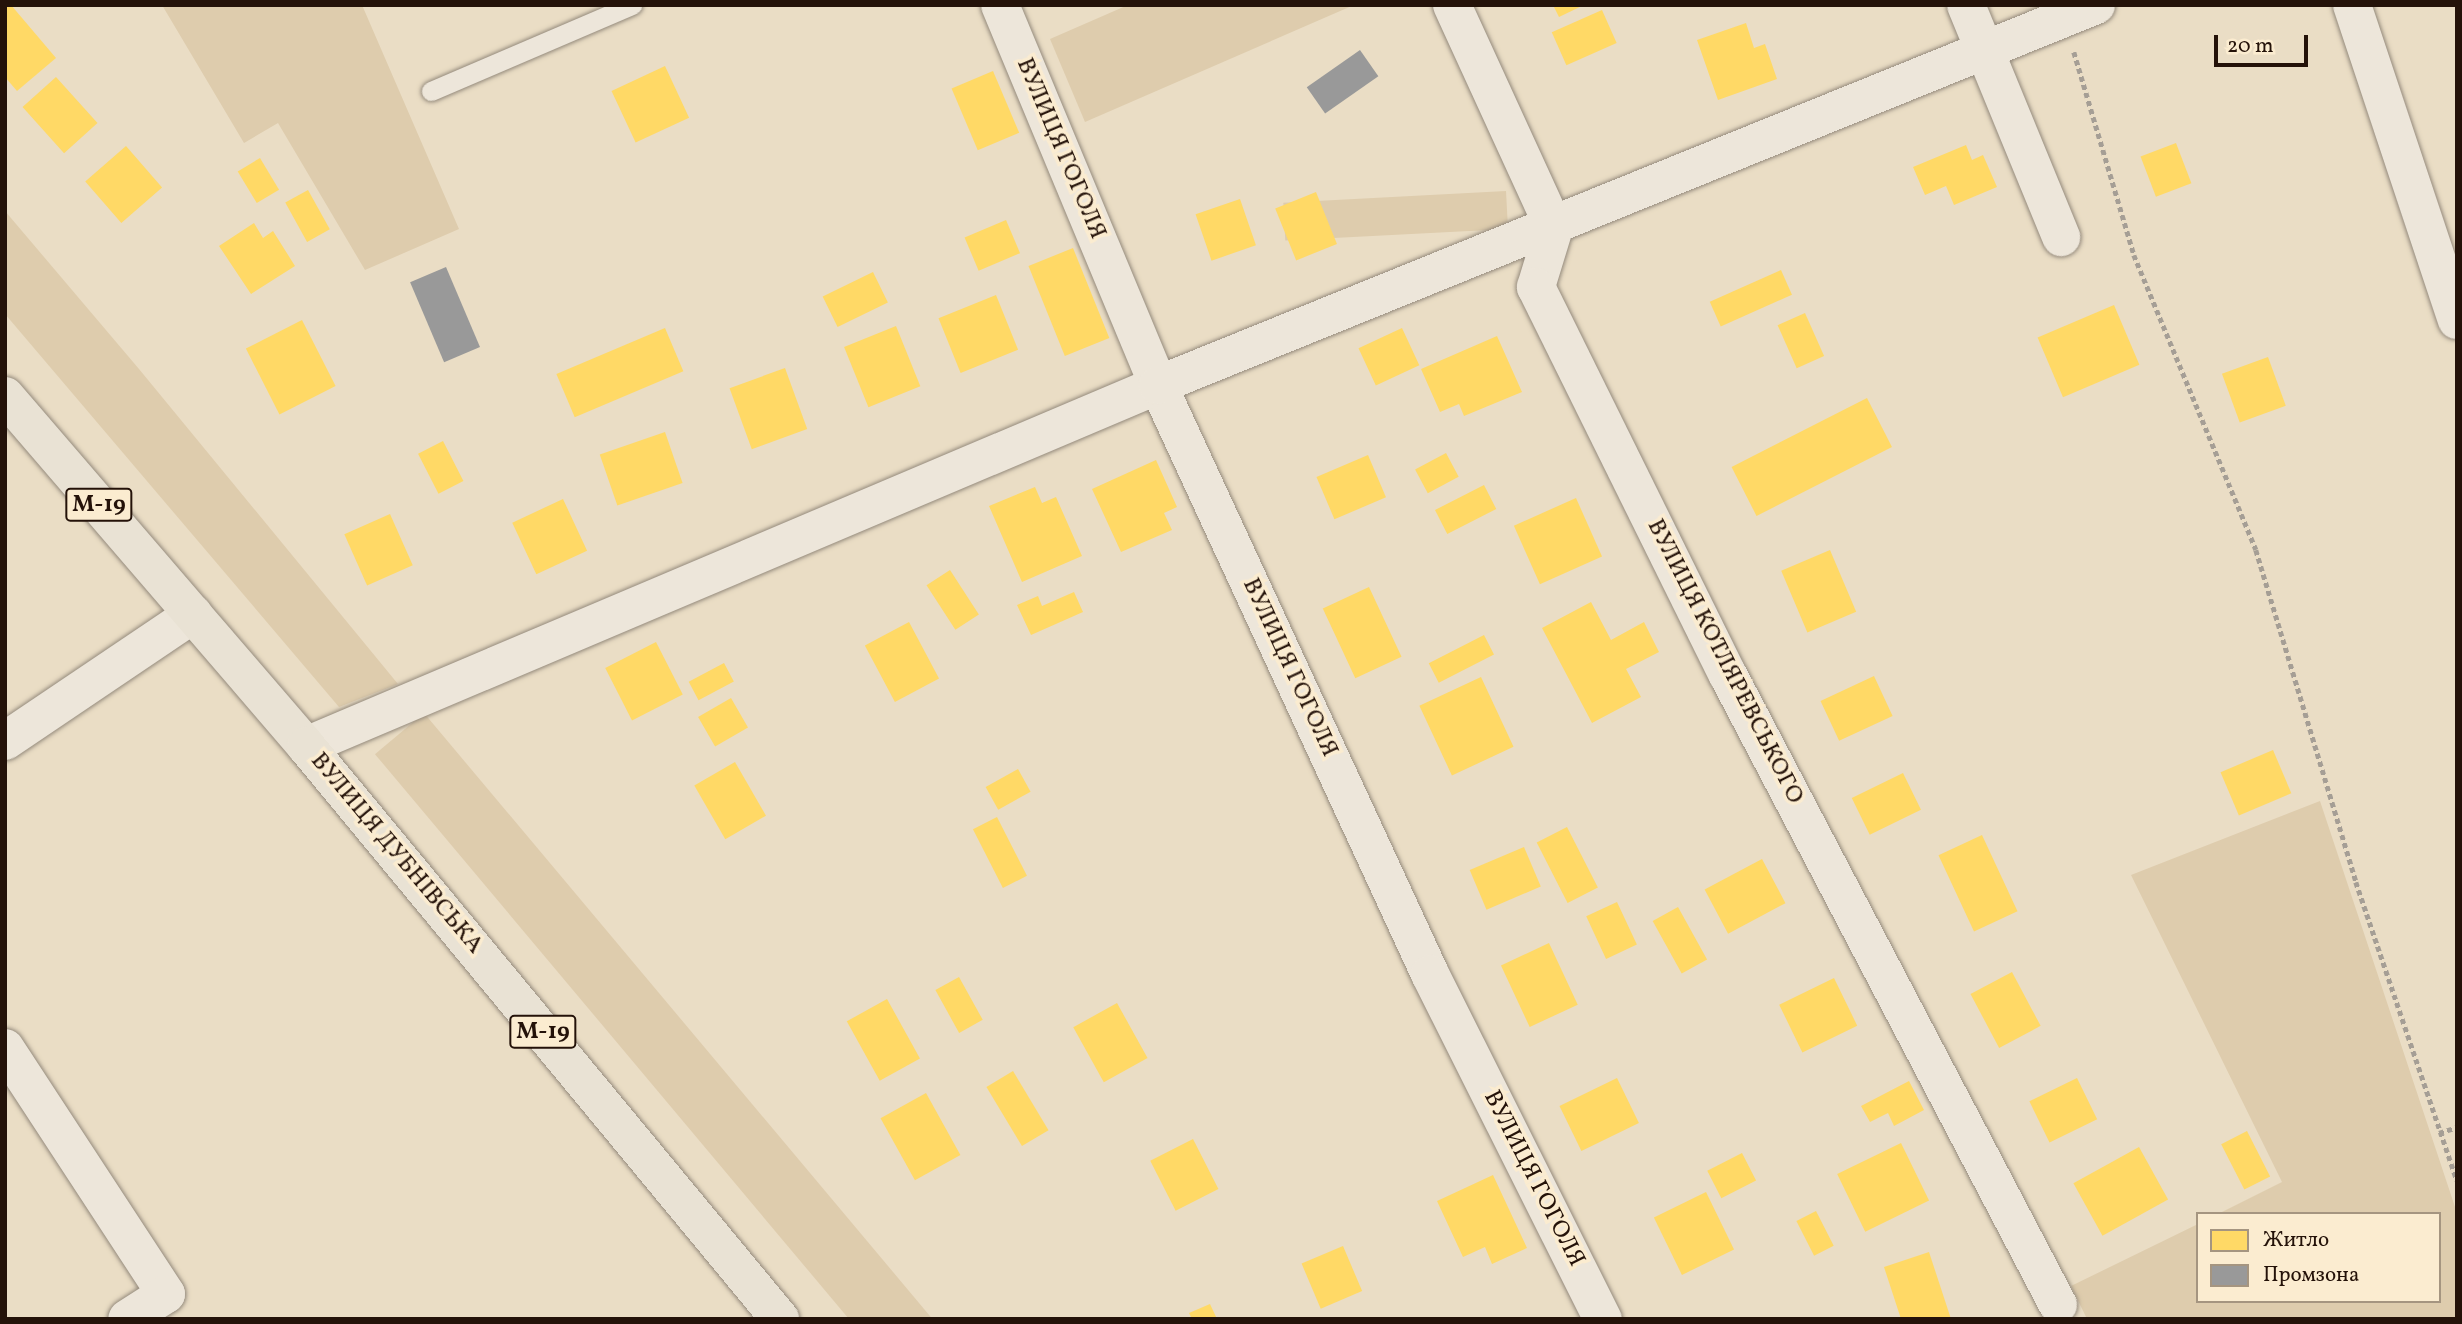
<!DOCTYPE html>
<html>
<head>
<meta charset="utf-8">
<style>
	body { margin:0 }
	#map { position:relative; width:2462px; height:1324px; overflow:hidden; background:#eaddc5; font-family:Vollkorn,serif }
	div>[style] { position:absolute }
	.green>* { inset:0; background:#deccad; transform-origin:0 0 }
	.homes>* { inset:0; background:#ffd966; transform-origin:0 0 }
	.industry>* { inset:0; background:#999; transform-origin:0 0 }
	.path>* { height:4.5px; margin-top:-2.25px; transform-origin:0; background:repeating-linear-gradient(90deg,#a59e95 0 5px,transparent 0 8.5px) }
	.roads { filter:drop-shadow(0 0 2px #948a7c) drop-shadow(0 0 2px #948a7c) }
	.lane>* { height:19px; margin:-9.5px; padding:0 9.5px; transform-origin:9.5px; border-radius:9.5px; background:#ede6da }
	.street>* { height:38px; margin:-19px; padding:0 19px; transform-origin:19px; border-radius:19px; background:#ede6da }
	.highway>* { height:38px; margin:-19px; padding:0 19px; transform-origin:19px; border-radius:19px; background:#e9e2d4 }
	span { translate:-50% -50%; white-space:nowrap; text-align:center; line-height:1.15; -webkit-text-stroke:7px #fbecd0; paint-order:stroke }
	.shield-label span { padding:2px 5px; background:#fbecd0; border:2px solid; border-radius:5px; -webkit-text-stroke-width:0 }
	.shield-label { font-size:23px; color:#241209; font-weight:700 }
	.street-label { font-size:24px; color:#241209 }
	.frame { position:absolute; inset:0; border:7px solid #241209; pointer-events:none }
	.legend { position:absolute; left:2196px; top:1212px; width:245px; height:91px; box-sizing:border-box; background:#fbecd0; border:2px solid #a59580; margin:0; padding:9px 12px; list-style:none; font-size:21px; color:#241209 }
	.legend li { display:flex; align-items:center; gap:14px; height:35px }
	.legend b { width:35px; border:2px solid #a59580 }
	.scale { position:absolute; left:2214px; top:35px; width:94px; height:32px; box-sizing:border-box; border:4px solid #241209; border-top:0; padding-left:9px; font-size:21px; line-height:24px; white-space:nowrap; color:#241209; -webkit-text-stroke:5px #fbecd0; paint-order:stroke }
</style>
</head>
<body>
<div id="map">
	<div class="green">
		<div style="clip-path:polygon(162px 5px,362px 5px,459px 229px,365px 270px,278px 123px,244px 143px)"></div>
		<div style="clip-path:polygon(1128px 5px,1354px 5px,1085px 122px,1050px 39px)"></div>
		<div style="left:1506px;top:191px;width:38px;height:223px;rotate:87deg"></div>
		<div style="clip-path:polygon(5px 211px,139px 369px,398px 684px,339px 707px,5px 314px)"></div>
		<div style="left:424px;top:713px;width:790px;height:64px;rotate:50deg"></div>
		<div style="clip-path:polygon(2320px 801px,2457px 1213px,2457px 1319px,2087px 1319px,2071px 1286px,2198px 1224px,2198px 1301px,2439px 1301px,2439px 1214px,2218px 1214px,2282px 1182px,2131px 875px)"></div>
	</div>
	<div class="homes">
		<div style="clip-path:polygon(5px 5px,11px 5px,56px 58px,17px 91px,5px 77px)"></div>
		<div style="clip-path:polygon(1553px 5px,1584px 5px,1559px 17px)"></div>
		<div style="left:1602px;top:10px;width:36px;height:55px;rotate:66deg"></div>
		<div style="clip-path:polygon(1746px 23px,1754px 48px,1765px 44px,1777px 79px,1718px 100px,1697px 40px)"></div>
		<div style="left:665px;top:66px;width:57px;height:59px;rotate:65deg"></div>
		<div style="left:993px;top:71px;width:67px;height:45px;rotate:67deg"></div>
		<div style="left:56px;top:77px;width:62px;height:45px;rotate:48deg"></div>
		<div style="left:2176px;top:143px;width:43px;height:38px;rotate:69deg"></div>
		<div style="clip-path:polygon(1966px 145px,1972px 160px,1983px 155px,1997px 187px,1954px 205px,1946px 186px,1925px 195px,1913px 167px)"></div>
		<div style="left:126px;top:146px;width:55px;height:54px;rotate:49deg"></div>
		<div style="left:260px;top:158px;width:37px;height:26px;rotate:59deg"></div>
		<div style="left:308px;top:190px;width:45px;height:26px;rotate:61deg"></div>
		<div style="left:1316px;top:192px;width:56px;height:44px;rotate:68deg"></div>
		<div style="left:1240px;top:199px;width:49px;height:47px;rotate:71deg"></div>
		<div style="left:1006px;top:220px;width:36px;height:45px;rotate:67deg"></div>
		<div style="clip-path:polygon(254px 223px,263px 238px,273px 231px,295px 266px,251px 294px,219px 246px)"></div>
		<div style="left:1073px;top:248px;width:97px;height:48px;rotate:68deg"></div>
		<div style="left:1781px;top:270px;width:27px;height:78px;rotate:66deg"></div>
		<div style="left:873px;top:272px;width:34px;height:56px;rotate:64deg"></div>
		<div style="left:996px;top:295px;width:59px;height:62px;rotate:68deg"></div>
		<div style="left:2114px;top:305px;width:65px;height:83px;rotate:67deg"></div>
		<div style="left:1805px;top:313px;width:47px;height:30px;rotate:66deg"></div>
		<div style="left:302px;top:320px;width:74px;height:63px;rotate:63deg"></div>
		<div style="left:896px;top:326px;width:65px;height:56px;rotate:68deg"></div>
		<div style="left:665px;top:328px;width:47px;height:118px;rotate:67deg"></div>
		<div style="left:1402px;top:328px;width:41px;height:48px;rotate:65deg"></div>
		<div style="clip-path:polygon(1497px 336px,1522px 392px,1464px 416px,1459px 404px,1440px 412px,1421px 369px)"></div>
		<div style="left:2268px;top:357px;width:52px;height:49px;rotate:70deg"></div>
		<div style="left:785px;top:368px;width:65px;height:59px;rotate:70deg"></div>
		<div style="left:1867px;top:398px;width:55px;height:152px;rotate:63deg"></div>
		<div style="left:665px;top:432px;width:54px;height:69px;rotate:71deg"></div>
		<div style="left:443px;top:441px;width:45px;height:28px;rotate:63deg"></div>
		<div style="left:1446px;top:453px;width:27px;height:35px;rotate:62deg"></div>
		<div style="left:1368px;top:455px;width:46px;height:56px;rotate:67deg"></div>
		<div style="clip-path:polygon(1156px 460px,1177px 507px,1164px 513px,1172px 530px,1121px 552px,1092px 489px)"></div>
		<div style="left:1484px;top:485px;width:27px;height:55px;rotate:63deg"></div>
		<div style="clip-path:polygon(1035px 487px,1042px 503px,1056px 497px,1082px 556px,1022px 582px,989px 506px)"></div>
		<div style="left:1576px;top:498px;width:64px;height:68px;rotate:66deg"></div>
		<div style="left:563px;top:499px;width:57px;height:56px;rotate:65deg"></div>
		<div style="left:390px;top:514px;width:56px;height:50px;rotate:66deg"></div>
		<div style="left:1830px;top:550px;width:67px;height:53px;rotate:67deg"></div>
		<div style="left:950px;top:570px;width:53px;height:28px;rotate:57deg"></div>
		<div style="left:1369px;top:587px;width:77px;height:51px;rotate:65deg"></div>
		<div style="clip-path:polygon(1074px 592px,1083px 612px,1031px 635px,1017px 605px,1038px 596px,1042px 606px)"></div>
		<div style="clip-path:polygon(1591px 602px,1611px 640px,1644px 622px,1659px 652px,1626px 669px,1641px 697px,1592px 723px,1542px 628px)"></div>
		<div style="left:909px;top:622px;width:64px;height:50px;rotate:62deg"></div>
		<div style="left:1484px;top:635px;width:22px;height:62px;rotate:63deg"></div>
		<div style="left:656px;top:642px;width:59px;height:57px;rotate:63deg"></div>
		<div style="left:724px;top:663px;width:21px;height:40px;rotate:62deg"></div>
		<div style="left:1874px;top:676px;width:44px;height:59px;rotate:65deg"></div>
		<div style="left:1481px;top:677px;width:77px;height:68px;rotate:65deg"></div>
		<div style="left:731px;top:698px;width:34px;height:38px;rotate:60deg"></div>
		<div style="left:2273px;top:750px;width:47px;height:57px;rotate:67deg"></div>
		<div style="left:735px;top:762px;width:62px;height:47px;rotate:60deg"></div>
		<div style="left:1018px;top:769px;width:26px;height:37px;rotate:61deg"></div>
		<div style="left:1903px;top:773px;width:41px;height:57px;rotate:64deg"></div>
		<div style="left:997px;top:817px;width:66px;height:27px;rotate:63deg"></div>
		<div style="left:1567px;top:827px;width:68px;height:34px;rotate:63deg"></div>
		<div style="left:1982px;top:835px;width:84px;height:48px;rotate:65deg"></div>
		<div style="left:1524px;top:847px;width:43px;height:59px;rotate:67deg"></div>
		<div style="left:1762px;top:859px;width:50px;height:65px;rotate:62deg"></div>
		<div style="left:1617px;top:902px;width:47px;height:34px;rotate:65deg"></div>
		<div style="left:1678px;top:907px;width:60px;height:29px;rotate:61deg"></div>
		<div style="left:1549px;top:943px;width:68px;height:53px;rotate:65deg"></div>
		<div style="left:2012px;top:972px;width:61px;height:47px;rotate:62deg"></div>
		<div style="left:959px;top:977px;width:49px;height:27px;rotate:61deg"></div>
		<div style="left:1834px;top:978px;width:53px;height:61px;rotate:64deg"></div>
		<div style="left:887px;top:999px;width:68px;height:46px;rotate:61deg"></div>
		<div style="left:1117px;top:1003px;width:63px;height:50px;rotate:61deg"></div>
		<div style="left:1013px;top:1071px;width:69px;height:31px;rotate:59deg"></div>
		<div style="left:1617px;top:1078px;width:50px;height:64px;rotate:64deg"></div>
		<div style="left:2077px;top:1078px;width:46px;height:53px;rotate:64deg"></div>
		<div style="clip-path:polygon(1909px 1081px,1924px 1110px,1894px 1126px,1888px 1113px,1870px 1122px,1861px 1106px)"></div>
		<div style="left:926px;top:1093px;width:71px;height:52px;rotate:61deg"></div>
		<div style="left:2247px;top:1131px;width:51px;height:29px;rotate:63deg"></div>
		<div style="left:1193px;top:1139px;width:56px;height:48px;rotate:63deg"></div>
		<div style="left:1901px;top:1143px;width:64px;height:71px;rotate:64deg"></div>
		<div style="left:2139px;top:1147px;width:60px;height:75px;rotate:61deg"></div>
		<div style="left:1742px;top:1153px;width:31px;height:39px;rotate:63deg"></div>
		<div style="clip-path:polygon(1493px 1175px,1527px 1248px,1492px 1264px,1485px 1247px,1463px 1257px,1437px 1201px)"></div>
		<div style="left:1706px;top:1192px;width:64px;height:58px;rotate:64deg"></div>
		<div style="left:1816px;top:1211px;width:39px;height:22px;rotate:63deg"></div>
		<div style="left:1343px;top:1246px;width:49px;height:45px;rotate:67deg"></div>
		<div style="clip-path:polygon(1929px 1252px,1951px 1319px,1901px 1319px,1884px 1267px)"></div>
		<div style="clip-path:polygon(1210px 1304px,1217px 1319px,1192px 1319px,1189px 1313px)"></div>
	</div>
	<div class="industry">
		<div style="left:1360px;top:50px;width:32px;height:65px;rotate:55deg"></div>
		<div style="left:446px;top:267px;width:87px;height:39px;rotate:67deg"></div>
	</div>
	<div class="path">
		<div style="left:2074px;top:52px;width:212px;rotate:73.5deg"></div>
		<div style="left:2134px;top:255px;width:319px;rotate:67.5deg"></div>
		<div style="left:2256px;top:550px;width:347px;rotate:73.2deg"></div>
		<div style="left:2356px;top:882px;width:315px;rotate:71.3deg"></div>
		<div style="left:2439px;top:1133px;width:19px;rotate:-18deg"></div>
	</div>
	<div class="roads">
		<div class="lane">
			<div style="left:431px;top:91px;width:219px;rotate:-23.2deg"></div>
		</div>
		<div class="street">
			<div style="left:1000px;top:5px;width:412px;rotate:67.4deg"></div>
			<div style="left:1158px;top:385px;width:649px;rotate:65.21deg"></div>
			<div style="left:1430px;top:974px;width:386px;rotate:63.4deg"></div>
			<div style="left:1452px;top:5px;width:245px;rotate:65.4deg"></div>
			<div style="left:1554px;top:228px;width:62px;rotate:107deg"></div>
			<div style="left:1536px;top:287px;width:433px;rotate:63.7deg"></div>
			<div style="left:1728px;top:675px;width:711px;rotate:62.35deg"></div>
			<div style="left:1966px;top:5px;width:251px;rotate:67.7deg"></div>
			<div style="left:2352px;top:5px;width:332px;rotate:71.6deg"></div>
			<div style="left:5px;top:741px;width:227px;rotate:-34deg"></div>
			<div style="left:306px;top:746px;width:925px;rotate:-22.96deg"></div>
			<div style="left:1158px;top:385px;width:1012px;rotate:-22.05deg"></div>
			<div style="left:5px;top:1048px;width:294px;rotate:56.8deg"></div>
			<div style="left:166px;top:1294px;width:46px;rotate:147.3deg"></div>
		</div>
		<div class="highway">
			<div style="left:5px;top:396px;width:462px;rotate:49.3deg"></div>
			<div style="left:306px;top:746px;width:744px;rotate:50.4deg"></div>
		</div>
	</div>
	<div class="shield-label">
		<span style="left:99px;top:505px">М-19</span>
		<span style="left:543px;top:1032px">М-19</span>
	</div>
	<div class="street-label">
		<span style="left:1060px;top:149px;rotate:67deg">ВУЛИЦЯ ГОГОЛЯ</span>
		<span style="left:1724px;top:662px;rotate:63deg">ВУЛИЦЯ КОТЛЯРЕВСЬКОГО</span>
		<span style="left:1289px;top:668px;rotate:65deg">ВУЛИЦЯ ГОГОЛЯ</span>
		<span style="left:396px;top:854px;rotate:50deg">ВУЛИЦЯ ДУБНІВСЬКА</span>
		<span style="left:1533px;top:1179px;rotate:63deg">ВУЛИЦЯ ГОГОЛЯ</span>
	</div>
	<div class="frame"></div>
	<ul class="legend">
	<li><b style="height:19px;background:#ffd966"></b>Житло</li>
	<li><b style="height:19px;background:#999"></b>Промзона</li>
	</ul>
	<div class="scale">20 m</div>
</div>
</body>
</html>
